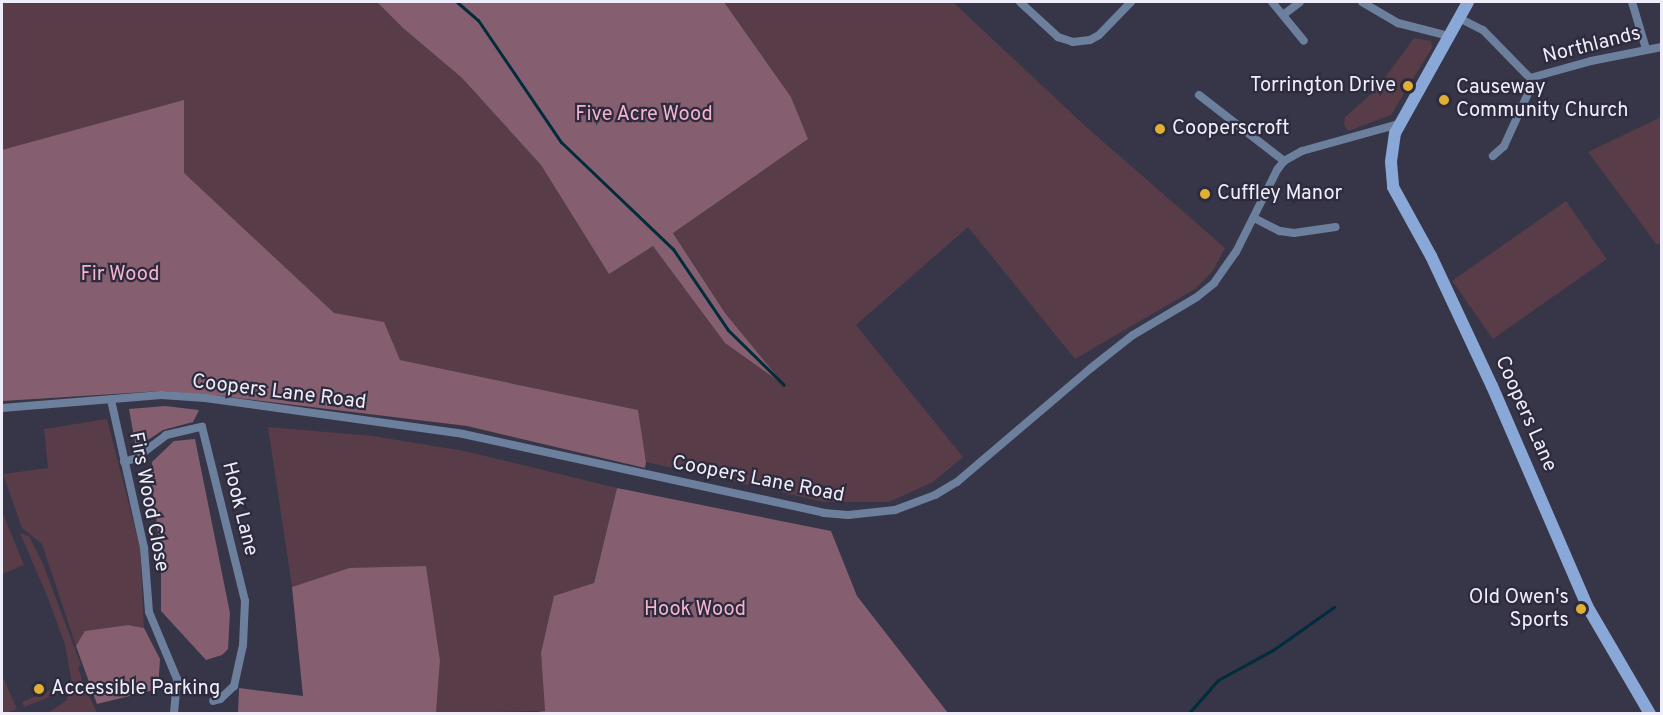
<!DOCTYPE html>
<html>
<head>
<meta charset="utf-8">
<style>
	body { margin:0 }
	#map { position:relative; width:1663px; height:715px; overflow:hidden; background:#373548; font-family:Overpass,sans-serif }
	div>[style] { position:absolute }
	.green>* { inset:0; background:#583c47; transform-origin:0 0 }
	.forest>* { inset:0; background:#855f6f }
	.stream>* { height:3px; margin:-1.5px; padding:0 1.5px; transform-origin:1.5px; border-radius:1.5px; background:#002c3c }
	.street>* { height:8px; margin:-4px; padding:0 4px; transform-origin:4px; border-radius:4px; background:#6c809e }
	.secondary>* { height:12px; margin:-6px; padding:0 6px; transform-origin:6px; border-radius:6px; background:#89a8d7 }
	.dots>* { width:16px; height:16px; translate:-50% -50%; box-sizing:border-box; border:3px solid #2d2b3d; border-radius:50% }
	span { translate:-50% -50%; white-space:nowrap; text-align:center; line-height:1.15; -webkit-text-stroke:4.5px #2d2b3d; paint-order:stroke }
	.street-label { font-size:20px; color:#eeedf9 }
	.poi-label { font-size:20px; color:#eeedf9 }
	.right { translate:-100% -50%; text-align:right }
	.left { translate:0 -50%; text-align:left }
	.park-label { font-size:20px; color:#f5b3ce }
	.frame { position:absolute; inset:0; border:3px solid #eeedf9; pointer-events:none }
</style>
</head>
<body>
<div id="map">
	<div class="green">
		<div style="clip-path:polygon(2px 2px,377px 2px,403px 28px,462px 78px,541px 165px,609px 273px,653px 245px,725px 343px,782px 383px,725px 313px,673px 232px,807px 139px,791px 97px,724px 2px,953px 2px,1083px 124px,1225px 248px,1212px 272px,1195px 289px,1075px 359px,968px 227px,856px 325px,963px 457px,933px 482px,889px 502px,824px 502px,646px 462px,638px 410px,400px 360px,221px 396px,161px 391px,2px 401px)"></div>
		<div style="clip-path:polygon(1414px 38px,1431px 41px,1432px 48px,1391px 115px,1348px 131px,1344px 125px,1345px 117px,1375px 91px)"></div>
		<div style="clip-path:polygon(1661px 117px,1662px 242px,1657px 245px,1588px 152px)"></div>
		<div style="left:1566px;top:201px;width:71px;height:139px;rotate:55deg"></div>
		<div style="clip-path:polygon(107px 419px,140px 547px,144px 628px,128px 625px,86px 631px,76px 646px,42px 544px,22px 528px,3px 474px,48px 468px,44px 429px)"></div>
		<div style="clip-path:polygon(268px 427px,373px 436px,465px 451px,617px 488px,594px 583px,541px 653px,545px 711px,436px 713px,440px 661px,349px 568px,292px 587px)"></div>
		<div style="clip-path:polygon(2px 511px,24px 565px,2px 574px)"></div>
		<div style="clip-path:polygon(20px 533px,29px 536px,43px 564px,81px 665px,78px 667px,82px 680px,97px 713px,48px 713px,67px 700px,72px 684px,65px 645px,48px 598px)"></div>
		<div style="clip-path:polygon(2px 675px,17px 709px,5px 713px,2px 712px)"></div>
		<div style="clip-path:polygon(60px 686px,57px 694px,24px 707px,22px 702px)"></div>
	</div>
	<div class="forest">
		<div style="clip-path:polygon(377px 2px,724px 2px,791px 97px,808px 139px,673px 233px,725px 313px,784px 385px,725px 343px,653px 246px,609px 274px,541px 165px,462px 78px,403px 28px)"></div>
		<div style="clip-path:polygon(184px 100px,184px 173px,334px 313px,384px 322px,400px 360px,638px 410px,646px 462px,645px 468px,467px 426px,221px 396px,161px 391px,2px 401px,2px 150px)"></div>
		<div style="clip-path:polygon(165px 406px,199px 410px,193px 422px,163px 430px,136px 448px,129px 409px)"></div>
		<div style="clip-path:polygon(195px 439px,230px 613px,228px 649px,222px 655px,206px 660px,161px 611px,161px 558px,152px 485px,152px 462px,174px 441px)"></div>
		<div style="clip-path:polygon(617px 488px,831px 531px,857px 596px,948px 713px,529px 713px,545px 711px,541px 653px,554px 596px,594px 583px)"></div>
		<div style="clip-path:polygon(426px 566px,440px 661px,436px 713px,238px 713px,239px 688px,303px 696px,292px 587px,349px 568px)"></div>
		<div style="clip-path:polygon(128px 625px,144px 628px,160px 659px,158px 689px,97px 704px,76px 646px,85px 631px)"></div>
	</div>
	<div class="stream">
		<div style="left:457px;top:2px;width:28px;rotate:41deg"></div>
		<div style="left:478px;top:20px;width:148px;rotate:55.8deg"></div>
		<div style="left:561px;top:142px;width:155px;rotate:43.7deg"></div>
		<div style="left:673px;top:249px;width:98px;rotate:55.8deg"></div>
		<div style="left:728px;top:330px;width:78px;rotate:44.5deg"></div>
		<div style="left:1188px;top:714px;width:45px;rotate:-48.6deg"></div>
		<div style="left:1218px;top:680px;width:63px;rotate:-28.6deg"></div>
		<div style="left:1273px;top:650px;width:75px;rotate:-35.2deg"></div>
	</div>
	<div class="street">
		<div style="left:1020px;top:2px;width:52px;rotate:42.6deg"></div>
		<div style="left:1058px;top:37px;width:16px;rotate:18deg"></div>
		<div style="left:1073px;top:42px;width:17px;rotate:-7deg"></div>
		<div style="left:1090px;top:40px;width:10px;rotate:-29deg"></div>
		<div style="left:1099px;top:35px;width:46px;rotate:-45.9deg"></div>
		<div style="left:1272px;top:2px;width:50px;rotate:50.6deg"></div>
		<div style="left:1362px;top:2px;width:42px;rotate:30.3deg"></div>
		<div style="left:1398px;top:23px;width:53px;rotate:14.3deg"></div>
		<div style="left:1632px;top:2px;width:49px;rotate:73.4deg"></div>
		<div style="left:1283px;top:15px;width:21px;rotate:-37deg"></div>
		<div style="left:1459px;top:18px;width:27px;rotate:27deg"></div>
		<div style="left:1483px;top:30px;width:67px;rotate:45.6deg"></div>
		<div style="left:1530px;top:78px;width:11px;rotate:90deg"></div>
		<div style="left:1530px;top:89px;width:63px;rotate:114.5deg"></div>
		<div style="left:1504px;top:146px;width:15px;rotate:138deg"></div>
		<div style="left:1530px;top:78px;width:63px;rotate:-15.6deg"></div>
		<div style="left:1591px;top:61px;width:72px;rotate:-11.2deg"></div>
		<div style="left:1199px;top:95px;width:108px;rotate:37.8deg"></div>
		<div style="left:1254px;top:218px;width:29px;rotate:27deg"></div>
		<div style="left:1280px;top:231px;width:14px;rotate:8deg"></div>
		<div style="left:1294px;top:233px;width:42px;rotate:-8.1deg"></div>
		<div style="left:111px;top:400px;width:152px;rotate:77.4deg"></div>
		<div style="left:144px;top:548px;width:64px;rotate:85.5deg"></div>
		<div style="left:149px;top:612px;width:73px;rotate:67.3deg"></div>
		<div style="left:177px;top:679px;width:35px;rotate:95deg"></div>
		<div style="left:2px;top:408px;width:160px;rotate:-4.7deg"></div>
		<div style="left:161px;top:395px;width:44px;rotate:3.9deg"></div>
		<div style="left:205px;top:398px;width:260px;rotate:7.9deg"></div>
		<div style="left:463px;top:434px;width:370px;rotate:12.3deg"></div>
		<div style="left:824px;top:513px;width:24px;rotate:5deg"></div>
		<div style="left:848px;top:515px;width:47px;rotate:-6.1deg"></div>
		<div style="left:895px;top:510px;width:43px;rotate:-20.6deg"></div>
		<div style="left:935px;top:495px;width:26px;rotate:-31deg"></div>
		<div style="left:957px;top:482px;width:176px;rotate:-40.4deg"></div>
		<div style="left:1091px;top:368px;width:53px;rotate:-38.2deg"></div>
		<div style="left:1133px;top:335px;width:74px;rotate:-30.7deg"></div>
		<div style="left:1197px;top:297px;width:22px;rotate:-39deg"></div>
		<div style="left:1214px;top:283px;width:38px;rotate:-55deg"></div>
		<div style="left:1236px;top:252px;width:92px;rotate:-63.4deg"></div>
		<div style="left:1277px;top:170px;width:11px;rotate:-52deg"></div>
		<div style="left:1284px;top:161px;width:21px;rotate:-29deg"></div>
		<div style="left:1302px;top:151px;width:101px;rotate:-15.6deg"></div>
		<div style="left:124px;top:462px;width:13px;rotate:-18deg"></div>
		<div style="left:136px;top:458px;width:38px;rotate:-37deg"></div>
		<div style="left:166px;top:435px;width:37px;rotate:-13deg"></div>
		<div style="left:202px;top:427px;width:179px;rotate:76.1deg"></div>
		<div style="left:245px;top:601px;width:44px;rotate:92.6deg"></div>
		<div style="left:243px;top:645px;width:42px;rotate:102.4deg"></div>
		<div style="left:234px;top:686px;width:19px;rotate:137deg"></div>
		<div style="left:220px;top:699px;width:7px;rotate:164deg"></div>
	</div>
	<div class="secondary">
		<div style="left:1468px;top:2px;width:150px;rotate:119.1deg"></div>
		<div style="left:1395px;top:133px;width:29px;rotate:98deg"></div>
		<div style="left:1391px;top:162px;width:25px;rotate:85deg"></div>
		<div style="left:1393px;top:187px;width:79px;rotate:61.2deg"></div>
		<div style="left:1431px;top:256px;width:144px;rotate:64.9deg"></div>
		<div style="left:1492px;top:386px;width:240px;rotate:66.6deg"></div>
		<div style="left:1587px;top:606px;width:125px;rotate:59.7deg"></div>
	</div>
	<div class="dots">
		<div style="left:1408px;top:86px;background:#e0b034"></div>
		<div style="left:1444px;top:100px;background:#e0b034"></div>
		<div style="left:1160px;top:129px;background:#e0b034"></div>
		<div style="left:1205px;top:194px;background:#e0b034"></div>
		<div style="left:1581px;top:609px;background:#e0b034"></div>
		<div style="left:39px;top:689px;background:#e0b034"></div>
	</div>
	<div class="street-label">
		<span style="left:1592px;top:46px;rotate:-14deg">Northlands</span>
		<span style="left:279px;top:393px;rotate:7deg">Coopers Lane Road</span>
		<span style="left:1525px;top:414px;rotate:66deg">Coopers Lane</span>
		<span style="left:758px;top:480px;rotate:11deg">Coopers Lane Road</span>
		<span style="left:148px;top:502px;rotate:79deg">Firs Wood Close</span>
		<span style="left:239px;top:509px;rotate:76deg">Hook Lane</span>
	</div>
	<div class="poi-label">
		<span class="right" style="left:1396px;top:86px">Torrington Drive</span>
		<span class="left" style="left:1456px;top:100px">Causeway<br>Community Church</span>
		<span class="left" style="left:1172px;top:129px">Cooperscroft</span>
		<span class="left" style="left:1217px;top:194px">Cuffley Manor</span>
		<span class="right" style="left:1569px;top:610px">Old Owen's<br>Sports</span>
		<span class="left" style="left:51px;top:689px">Accessible Parking</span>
	</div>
	<div class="park-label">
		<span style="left:644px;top:115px">Five Acre Wood</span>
		<span style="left:120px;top:275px">Fir Wood</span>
		<span style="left:695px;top:610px">Hook Wood</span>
	</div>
	<div class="frame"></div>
</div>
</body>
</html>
